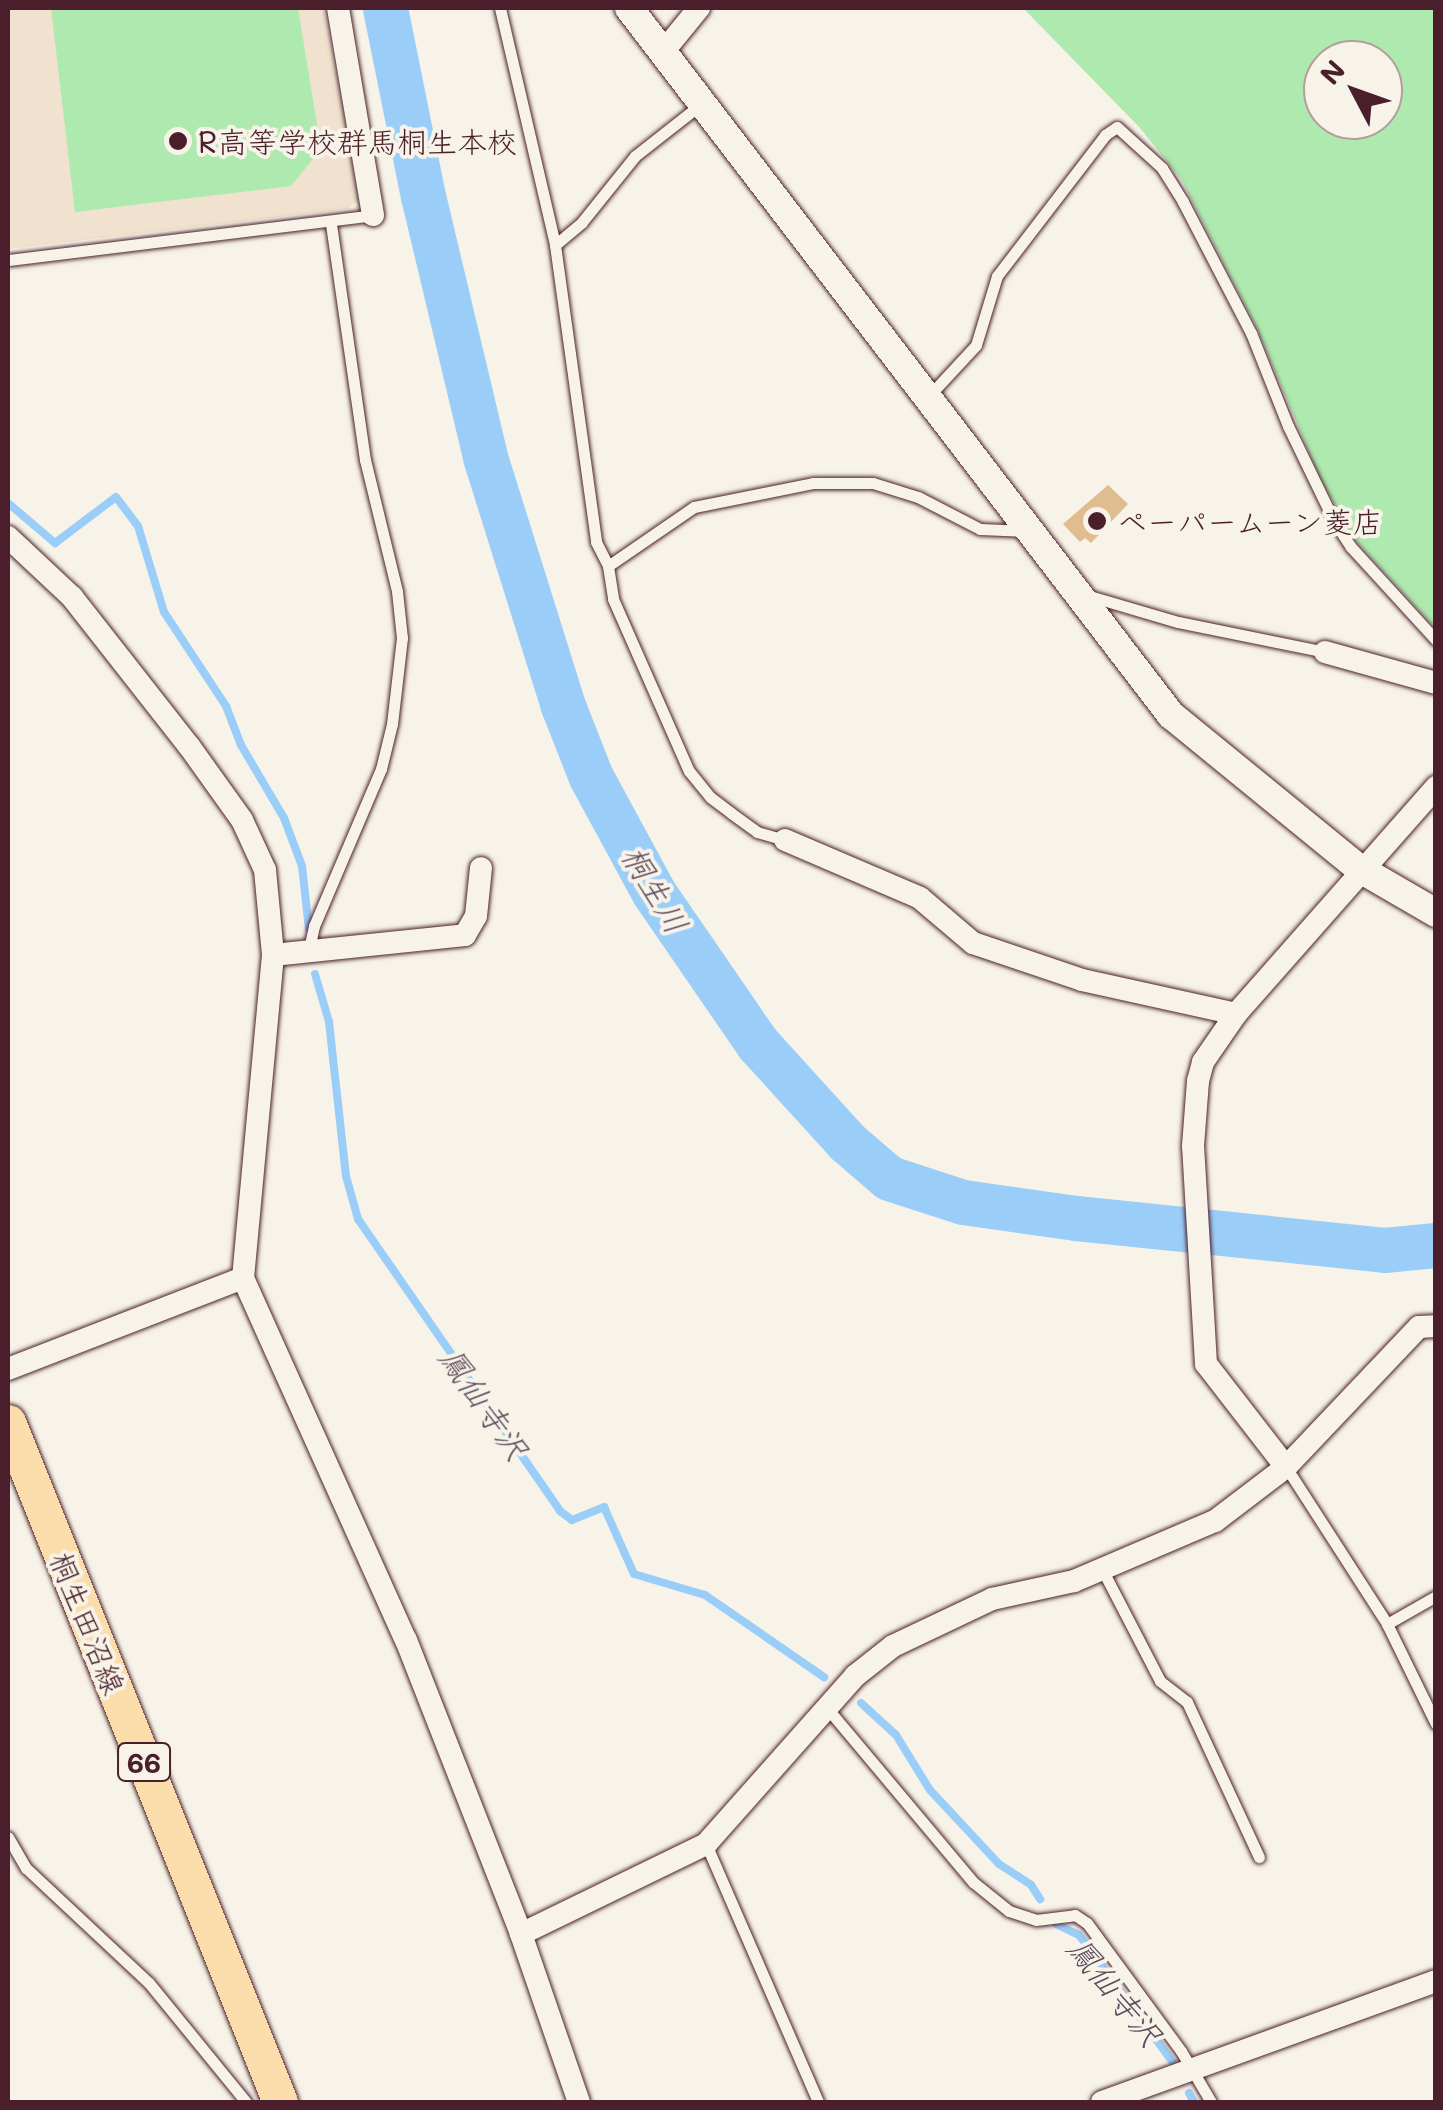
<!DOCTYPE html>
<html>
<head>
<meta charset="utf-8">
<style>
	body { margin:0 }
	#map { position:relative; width:1443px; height:2110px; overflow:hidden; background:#f7f3e8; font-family:Mali,"Klee One",sans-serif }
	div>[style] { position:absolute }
	.built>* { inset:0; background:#f0e2ce }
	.green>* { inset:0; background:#aee9af }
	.stream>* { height:8px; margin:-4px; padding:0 4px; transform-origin:4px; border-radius:4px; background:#9acef8 }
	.river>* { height:45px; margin:-22.5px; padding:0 22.5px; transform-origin:22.5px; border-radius:22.5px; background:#9acef8 }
	.building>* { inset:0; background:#e0bc91 }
	.roads { filter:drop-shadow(0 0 2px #4a1f2b) drop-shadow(0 0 2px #4a1f2b) }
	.service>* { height:11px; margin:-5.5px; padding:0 5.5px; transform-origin:5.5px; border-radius:5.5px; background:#f7f3e8 }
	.minor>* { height:22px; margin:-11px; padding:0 11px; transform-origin:11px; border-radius:11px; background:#f7f3e8 }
	.tertiary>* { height:28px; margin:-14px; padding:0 14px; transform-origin:14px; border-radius:14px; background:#f7f3e8 }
	.primary>* { height:35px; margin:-17.5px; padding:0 17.5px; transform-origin:17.5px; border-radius:17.5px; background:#faddab }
	.dots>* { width:28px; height:28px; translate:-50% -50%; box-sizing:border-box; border:5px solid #f7f3e8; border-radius:50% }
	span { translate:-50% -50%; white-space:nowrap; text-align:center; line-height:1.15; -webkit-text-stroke:8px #f7f3e8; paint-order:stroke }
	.shield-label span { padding:2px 8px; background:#f7f3e8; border:2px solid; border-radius:8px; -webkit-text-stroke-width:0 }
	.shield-label { font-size:28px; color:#4a1f2b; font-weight:700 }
	.poi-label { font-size:30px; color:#4a1f2b }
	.left { translate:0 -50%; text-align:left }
	.street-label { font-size:30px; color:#4a1f2b }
	.water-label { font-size:32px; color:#5e4b5e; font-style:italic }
	.frame { position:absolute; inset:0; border:10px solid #4a1f2b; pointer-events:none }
	.north { position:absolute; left:1303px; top:40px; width:100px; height:100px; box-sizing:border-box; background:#f7f3e8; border:2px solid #b29e9c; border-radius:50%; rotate:311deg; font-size:28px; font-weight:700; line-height:40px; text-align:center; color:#4a1f2b }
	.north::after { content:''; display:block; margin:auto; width:35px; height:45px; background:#4a1f2b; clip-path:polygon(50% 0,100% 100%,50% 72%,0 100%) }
</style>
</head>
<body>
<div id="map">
	<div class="built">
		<div style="clip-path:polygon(8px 8px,324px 8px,359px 199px,348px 209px,8px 249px)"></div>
	</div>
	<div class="green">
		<div style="clip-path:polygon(51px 8px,298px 8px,321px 149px,291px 186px,75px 212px)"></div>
		<div style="clip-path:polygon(evenodd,1023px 8px,1435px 8px,1435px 628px,1355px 540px,1320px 478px,1257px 328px,1181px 179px,1140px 128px,1023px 8px,1323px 60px,1383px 60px,1383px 120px,1323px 120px,1323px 60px)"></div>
	</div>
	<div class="stream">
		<div style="left:8px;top:503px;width:62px;rotate:40.4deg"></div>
		<div style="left:55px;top:543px;width:76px;rotate:-37deg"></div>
		<div style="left:116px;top:497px;width:36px;rotate:53deg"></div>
		<div style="left:138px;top:526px;width:90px;rotate:73.2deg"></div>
		<div style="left:164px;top:612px;width:113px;rotate:56.6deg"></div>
		<div style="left:226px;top:706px;width:42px;rotate:69deg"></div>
		<div style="left:241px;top:745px;width:85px;rotate:59.5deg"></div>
		<div style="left:284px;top:818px;width:51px;rotate:69.4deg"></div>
		<div style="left:302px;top:866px;width:63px;rotate:83.7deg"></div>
		<div style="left:315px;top:974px;width:50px;rotate:73.7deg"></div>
		<div style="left:329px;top:1022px;width:155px;rotate:83.7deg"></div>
		<div style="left:346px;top:1176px;width:45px;rotate:74.4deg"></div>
		<div style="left:358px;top:1219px;width:355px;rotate:55.3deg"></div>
		<div style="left:560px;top:1511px;width:15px;rotate:37deg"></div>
		<div style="left:572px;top:1520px;width:35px;rotate:-22deg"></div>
		<div style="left:604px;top:1507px;width:73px;rotate:65.9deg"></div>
		<div style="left:634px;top:1574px;width:74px;rotate:16.5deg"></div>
		<div style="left:705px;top:1595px;width:145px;rotate:34.6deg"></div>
		<div style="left:861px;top:1703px;width:47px;rotate:42.4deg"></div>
		<div style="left:896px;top:1735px;width:65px;rotate:58.3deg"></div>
		<div style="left:930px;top:1790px;width:101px;rotate:47deg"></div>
		<div style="left:999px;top:1864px;width:38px;rotate:33deg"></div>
		<div style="left:1031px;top:1885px;width:17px;rotate:57deg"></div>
		<div style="left:1056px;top:1924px;width:25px;rotate:26deg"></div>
		<div style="left:1079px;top:1935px;width:157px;rotate:53.6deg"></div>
		<div style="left:1189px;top:2093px;width:10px;rotate:61deg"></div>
	</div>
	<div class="river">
		<div style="left:385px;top:8px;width:192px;rotate:78.6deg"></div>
		<div style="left:423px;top:196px;width:268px;rotate:76.6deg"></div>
		<div style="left:485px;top:457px;width:261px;rotate:72.6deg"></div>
		<div style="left:563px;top:706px;width:76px;rotate:68.5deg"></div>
		<div style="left:591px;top:777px;width:132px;rotate:61.5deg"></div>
		<div style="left:654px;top:893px;width:182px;rotate:55.5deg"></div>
		<div style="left:757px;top:1043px;width:134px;rotate:47.7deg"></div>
		<div style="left:847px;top:1142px;width:55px;rotate:40.6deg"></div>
		<div style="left:889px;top:1178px;width:78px;rotate:18deg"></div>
		<div style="left:963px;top:1202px;width:114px;rotate:8.1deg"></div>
		<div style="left:1076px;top:1218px;width:310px;rotate:5.9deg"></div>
		<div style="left:1384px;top:1250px;width:52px;rotate:-5.5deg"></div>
	</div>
	<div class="building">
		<div style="clip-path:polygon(1108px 485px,1128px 504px,1091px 543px,1085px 538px,1080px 542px,1063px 524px)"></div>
	</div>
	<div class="roads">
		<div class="service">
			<div style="left:500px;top:8px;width:243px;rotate:76.9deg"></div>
			<div style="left:555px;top:245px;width:300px;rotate:82.1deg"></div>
			<div style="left:596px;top:542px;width:27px;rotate:63deg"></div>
			<div style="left:608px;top:566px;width:33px;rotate:81deg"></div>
			<div style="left:613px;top:599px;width:188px;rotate:66.2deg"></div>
			<div style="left:689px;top:771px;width:33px;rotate:51deg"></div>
			<div style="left:710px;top:797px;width:26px;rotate:37deg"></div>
			<div style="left:731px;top:813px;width:32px;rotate:36deg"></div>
			<div style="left:757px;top:832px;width:29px;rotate:16deg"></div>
			<div style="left:555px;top:245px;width:35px;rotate:-40deg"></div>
			<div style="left:582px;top:222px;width:85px;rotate:-51.2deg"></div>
			<div style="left:635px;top:156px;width:84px;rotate:-38.2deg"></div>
			<div style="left:8px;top:260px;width:368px;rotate:-7deg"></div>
			<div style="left:927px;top:398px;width:72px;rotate:-47.2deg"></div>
			<div style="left:976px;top:345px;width:72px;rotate:-73.1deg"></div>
			<div style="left:997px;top:276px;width:178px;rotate:-52.5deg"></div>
			<div style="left:1105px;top:135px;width:14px;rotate:-34deg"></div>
			<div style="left:1117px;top:127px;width:61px;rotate:42.3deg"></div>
			<div style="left:1162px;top:168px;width:40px;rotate:58deg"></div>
			<div style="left:1183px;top:202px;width:148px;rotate:62.6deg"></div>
			<div style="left:1251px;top:333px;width:100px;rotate:68.3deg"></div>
			<div style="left:1288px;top:426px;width:106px;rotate:64.2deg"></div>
			<div style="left:1334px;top:521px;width:31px;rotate:57deg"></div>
			<div style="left:1351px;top:547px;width:126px;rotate:47.6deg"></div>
			<div style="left:608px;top:566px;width:104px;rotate:-34.5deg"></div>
			<div style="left:694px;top:507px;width:121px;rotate:-11.4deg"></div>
			<div style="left:813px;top:483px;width:60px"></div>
			<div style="left:873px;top:483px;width:47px;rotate:17.3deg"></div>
			<div style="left:918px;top:497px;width:70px;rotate:27.3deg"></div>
			<div style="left:980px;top:529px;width:48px;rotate:2.4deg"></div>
			<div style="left:1086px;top:595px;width:96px;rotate:16.4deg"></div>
			<div style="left:1178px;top:622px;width:150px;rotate:11.5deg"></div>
			<div style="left:308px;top:954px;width:29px;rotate:-78deg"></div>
			<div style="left:314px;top:926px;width:171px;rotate:-66.9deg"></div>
			<div style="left:381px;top:769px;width:46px;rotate:-76.3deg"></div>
			<div style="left:392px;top:724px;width:87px;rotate:-83.4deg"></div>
			<div style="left:402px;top:638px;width:47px;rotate:-96.1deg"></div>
			<div style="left:397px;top:591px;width:135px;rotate:-103.7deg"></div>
			<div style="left:365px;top:460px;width:239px;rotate:-98.2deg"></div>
			<div style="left:1286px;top:1467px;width:187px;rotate:57.2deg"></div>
			<div style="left:1387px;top:1624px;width:111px;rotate:63.9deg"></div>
			<div style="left:1103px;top:1571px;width:124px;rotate:62.6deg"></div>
			<div style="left:1160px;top:1681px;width:34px;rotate:38deg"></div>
			<div style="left:1187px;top:1702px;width:171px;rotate:65.1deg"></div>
			<div style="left:1387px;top:1624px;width:56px;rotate:-29.7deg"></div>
			<div style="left:827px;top:1708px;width:227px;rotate:50deg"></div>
			<div style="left:973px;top:1882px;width:46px;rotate:38.9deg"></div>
			<div style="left:1009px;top:1911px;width:28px;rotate:18deg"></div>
			<div style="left:1036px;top:1920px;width:39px;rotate:-7deg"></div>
			<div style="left:1075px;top:1915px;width:14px;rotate:34deg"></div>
			<div style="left:1087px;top:1923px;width:159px;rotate:53.7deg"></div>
			<div style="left:1181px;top:2051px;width:59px;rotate:59.5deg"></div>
			<div style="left:8px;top:1837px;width:36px;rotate:60deg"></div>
			<div style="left:26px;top:1868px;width:168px;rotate:43.1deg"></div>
			<div style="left:149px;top:1983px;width:154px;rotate:50.8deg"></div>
			<div style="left:706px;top:1844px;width:281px;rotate:66.5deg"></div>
		</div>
		<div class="minor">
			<div style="left:338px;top:8px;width:210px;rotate:80.4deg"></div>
			<div style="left:663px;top:52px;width:57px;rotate:-50.7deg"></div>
			<div style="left:8px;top:537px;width:88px;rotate:43.2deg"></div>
			<div style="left:72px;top:597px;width:189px;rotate:51.9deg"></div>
			<div style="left:189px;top:746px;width:91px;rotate:54.4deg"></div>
			<div style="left:242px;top:820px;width:55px;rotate:65.3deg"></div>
			<div style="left:265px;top:870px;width:85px;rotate:84.6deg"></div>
			<div style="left:273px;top:955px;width:324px;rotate:95.3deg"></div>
			<div style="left:243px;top:1278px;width:397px;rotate:65.8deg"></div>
			<div style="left:406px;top:1640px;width:316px;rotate:68.6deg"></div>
			<div style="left:521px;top:1934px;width:178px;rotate:71deg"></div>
			<div style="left:1325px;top:652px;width:115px;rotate:15.6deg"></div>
			<div style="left:785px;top:840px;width:147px;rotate:23.2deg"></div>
			<div style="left:920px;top:898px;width:70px;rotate:40.3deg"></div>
			<div style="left:973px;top:943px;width:115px;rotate:18.7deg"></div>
			<div style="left:1082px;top:980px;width:158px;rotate:12.4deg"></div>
			<div style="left:273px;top:955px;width:193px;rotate:-5.9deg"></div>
			<div style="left:465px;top:935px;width:22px;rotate:-60deg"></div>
			<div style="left:476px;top:916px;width:48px;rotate:-84.1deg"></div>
			<div style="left:8px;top:1369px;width:252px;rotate:-21.2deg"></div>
			<div style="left:1286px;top:1467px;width:130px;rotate:-127.8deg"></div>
			<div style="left:1206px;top:1364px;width:218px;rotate:-93.4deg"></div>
			<div style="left:1193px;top:1146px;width:65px;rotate:-85.6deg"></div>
			<div style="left:1198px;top:1081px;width:20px;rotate:-75deg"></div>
			<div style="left:1203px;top:1062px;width:58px;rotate:-55.5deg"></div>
			<div style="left:1236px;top:1014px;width:303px;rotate:-48.6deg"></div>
			<div style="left:521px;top:1934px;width:206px;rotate:-25.9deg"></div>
			<div style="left:706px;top:1844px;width:225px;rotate:-48.4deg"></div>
			<div style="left:855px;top:1676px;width:48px;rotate:-38.3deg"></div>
			<div style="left:893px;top:1646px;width:110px;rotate:-25.4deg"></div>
			<div style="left:992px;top:1599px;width:84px;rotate:-12.4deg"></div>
			<div style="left:1074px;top:1581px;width:153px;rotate:-23.1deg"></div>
			<div style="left:1215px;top:1521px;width:89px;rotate:-37.3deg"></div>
			<div style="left:1286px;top:1467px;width:193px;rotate:-46.5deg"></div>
			<div style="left:1419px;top:1327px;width:17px;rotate:-3deg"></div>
			<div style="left:1102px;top:2102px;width:355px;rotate:-19.9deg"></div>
		</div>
		<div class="tertiary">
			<div style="left:629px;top:8px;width:891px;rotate:52.53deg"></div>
			<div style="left:1171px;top:715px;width:244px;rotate:39.2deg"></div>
			<div style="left:1360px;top:869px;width:88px;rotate:30.1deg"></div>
		</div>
		<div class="primary">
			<div style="left:8px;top:1422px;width:732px;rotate:68.2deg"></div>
		</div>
	</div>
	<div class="dots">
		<div style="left:178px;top:141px;background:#4a1f2b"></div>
		<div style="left:1097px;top:521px;background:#4a1f2b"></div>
	</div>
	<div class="shield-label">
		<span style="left:144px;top:1762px">66</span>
	</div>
	<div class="poi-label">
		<span class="left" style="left:198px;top:141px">R高等学校群馬桐生本校</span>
		<span class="left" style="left:1117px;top:521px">ペーパームーン菱店</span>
	</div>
	<div class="street-label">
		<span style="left:88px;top:1623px;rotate:68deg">桐生田沼線</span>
	</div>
	<div class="water-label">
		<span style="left:656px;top:889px;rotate:59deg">桐生川</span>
		<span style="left:485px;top:1403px;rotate:55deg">鳳仙寺沢</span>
		<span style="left:1116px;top:1991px;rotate:51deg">鳳仙寺沢</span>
	</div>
	<div class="frame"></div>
	<div class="north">N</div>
</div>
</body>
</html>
